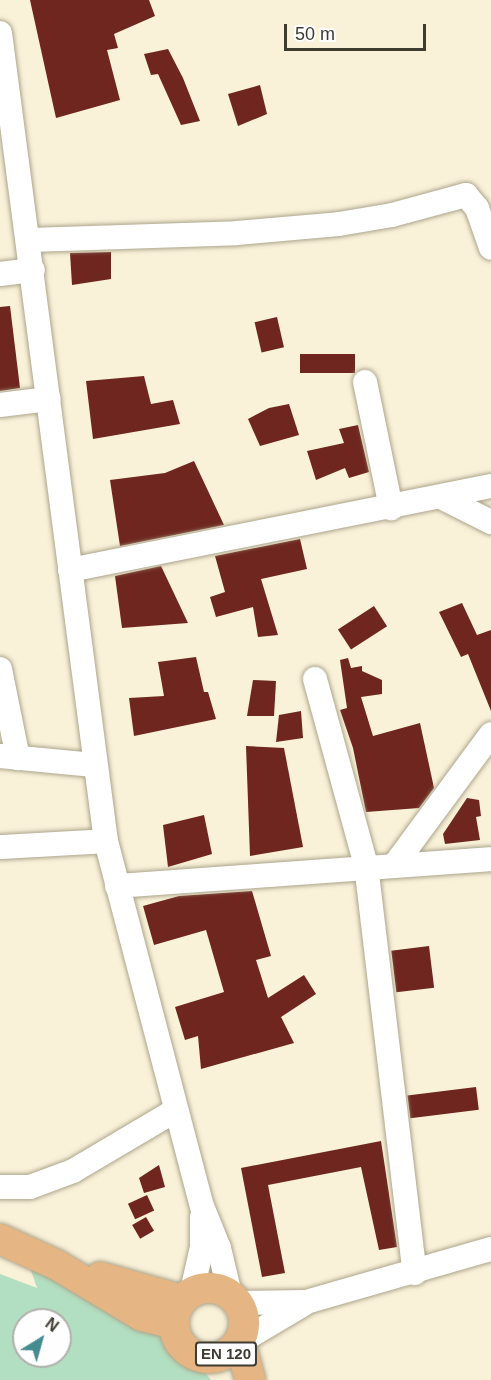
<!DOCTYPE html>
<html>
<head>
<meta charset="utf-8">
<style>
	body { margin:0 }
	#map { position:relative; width:491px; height:1380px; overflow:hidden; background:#f9f1d8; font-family:Helvetica,sans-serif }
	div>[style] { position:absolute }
	.green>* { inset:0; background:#b2dfc1 }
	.building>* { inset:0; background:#6e261e; transform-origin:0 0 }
	.roads { filter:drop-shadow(0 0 2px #aca58d) drop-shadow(0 0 2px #aca58d) }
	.minor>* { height:24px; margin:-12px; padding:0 12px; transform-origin:12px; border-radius:12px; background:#fff }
	.major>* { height:30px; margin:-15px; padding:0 15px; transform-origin:15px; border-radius:15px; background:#e5b583 }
	.major>.ring { margin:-15px; padding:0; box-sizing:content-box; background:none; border:30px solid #e5b583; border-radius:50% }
	span { translate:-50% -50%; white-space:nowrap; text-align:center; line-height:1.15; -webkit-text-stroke:6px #fefefe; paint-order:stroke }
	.shield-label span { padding:2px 4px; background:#fefefe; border:2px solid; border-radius:4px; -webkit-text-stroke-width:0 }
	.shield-label { font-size:15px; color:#3e3b31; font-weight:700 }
	.north { position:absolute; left:12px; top:1308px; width:60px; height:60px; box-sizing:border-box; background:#fefefe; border:2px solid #b1b0ac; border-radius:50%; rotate:37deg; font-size:16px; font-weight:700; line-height:24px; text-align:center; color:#3e3b31 }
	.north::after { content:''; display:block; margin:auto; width:21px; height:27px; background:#448c92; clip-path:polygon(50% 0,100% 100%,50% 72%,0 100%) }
	.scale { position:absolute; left:284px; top:24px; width:142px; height:27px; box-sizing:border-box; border:3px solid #3e3b31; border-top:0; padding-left:8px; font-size:18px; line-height:21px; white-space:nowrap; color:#3e3b31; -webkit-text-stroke:4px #fefefe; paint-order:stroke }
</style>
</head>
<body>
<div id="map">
	<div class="green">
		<div style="clip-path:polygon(evenodd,23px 1247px,177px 1337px,211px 1380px,0 1380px,0 1274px,37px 1288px,23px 1247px,24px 1320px,60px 1320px,60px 1356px,24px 1356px,24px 1320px)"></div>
	</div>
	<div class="building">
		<div style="clip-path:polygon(30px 0,149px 0,155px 16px,114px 34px,118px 48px,107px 50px,120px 100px,56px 118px)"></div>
		<div style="clip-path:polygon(168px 49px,183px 78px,200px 121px,181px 125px,158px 74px,151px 75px,144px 54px)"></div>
		<div style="clip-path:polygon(260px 85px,267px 114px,238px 126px,228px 94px)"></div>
		<div style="clip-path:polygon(111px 252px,111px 279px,72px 285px,70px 253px)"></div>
		<div style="clip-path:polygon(10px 306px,20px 388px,0 391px,0 307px)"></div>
		<div style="left:277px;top:317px;width:31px;height:23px;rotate:77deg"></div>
		<div style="left:355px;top:354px;width:19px;height:55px;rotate:90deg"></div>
		<div style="clip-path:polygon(144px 376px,151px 404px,173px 400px,180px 424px,93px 439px,86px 381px)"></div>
		<div style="clip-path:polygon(289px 404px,299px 435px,260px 446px,248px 419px,269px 408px)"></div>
		<div style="clip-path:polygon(358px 425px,369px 472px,349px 478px,345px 468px,316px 480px,307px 451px,344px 443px,339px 429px)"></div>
		<div style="clip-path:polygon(194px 461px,224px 525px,120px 546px,110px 480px,165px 473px)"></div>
		<div style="clip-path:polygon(300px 539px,307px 569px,261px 579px,278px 635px,258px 637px,253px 607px,216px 617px,210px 597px,225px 592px,215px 556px)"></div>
		<div style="clip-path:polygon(161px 566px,188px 623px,122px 628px,115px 576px)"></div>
		<div style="clip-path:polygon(462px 603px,477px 635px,491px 630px,491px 711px,468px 654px,461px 657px,439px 612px)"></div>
		<div style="left:374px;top:606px;width:24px;height:43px;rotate:57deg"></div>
		<div style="clip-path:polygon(196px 657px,204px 692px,208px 692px,216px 719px,134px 736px,129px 698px,164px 696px,158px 662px)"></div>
		<div style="clip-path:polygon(348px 658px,351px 668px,362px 666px,362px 671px,382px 680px,382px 694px,361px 697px,373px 736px,420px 723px,434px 788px,419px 808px,366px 812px,353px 748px,340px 710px,347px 708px,340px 660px)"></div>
		<div style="clip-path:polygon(253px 680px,276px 681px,274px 716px,247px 716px)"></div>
		<div style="clip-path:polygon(301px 711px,303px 738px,276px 742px,279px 715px)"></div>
		<div style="clip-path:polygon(246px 746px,284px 748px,303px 847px,250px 856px)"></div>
		<div style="clip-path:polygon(467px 798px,479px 800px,481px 816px,476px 817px,480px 840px,445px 844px,443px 834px)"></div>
		<div style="clip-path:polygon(204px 815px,212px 854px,168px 867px,163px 825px)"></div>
		<div style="clip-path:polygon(252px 891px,271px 956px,256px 960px,268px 998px,304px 975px,316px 994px,281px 1017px,294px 1043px,201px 1069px,198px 1036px,185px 1040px,175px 1007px,224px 992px,206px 930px,154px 945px,143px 906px,179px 896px)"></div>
		<div style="left:429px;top:946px;width:42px;height:38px;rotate:83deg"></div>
		<div style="left:476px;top:1087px;width:23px;height:69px;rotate:83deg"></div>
		<div style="clip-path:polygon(381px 1141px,397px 1247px,379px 1250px,361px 1167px,268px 1185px,285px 1273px,262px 1277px,241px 1168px)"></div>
		<div style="clip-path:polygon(159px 1165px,165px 1187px,144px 1193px,139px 1178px)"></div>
		<div style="left:147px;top:1195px;width:17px;height:21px;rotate:65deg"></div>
		<div style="left:146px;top:1217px;width:16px;height:16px;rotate:60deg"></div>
	</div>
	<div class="roads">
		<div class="minor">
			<div style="left:0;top:33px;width:815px;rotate:82.53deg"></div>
			<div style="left:106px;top:841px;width:377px;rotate:75.3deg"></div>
			<div style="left:202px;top:1206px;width:45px;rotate:68deg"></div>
			<div style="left:219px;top:1248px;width:47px;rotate:76.6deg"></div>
			<div style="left:30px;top:240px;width:207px;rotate:-1.9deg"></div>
			<div style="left:237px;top:233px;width:102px;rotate:-5deg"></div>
			<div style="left:339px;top:224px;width:54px;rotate:-9.6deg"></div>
			<div style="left:392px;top:215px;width:77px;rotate:-15.1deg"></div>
			<div style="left:466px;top:195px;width:17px;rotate:50deg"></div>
			<div style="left:477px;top:208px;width:42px;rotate:70.7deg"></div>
			<div style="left:0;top:274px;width:33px;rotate:-7deg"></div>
			<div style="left:365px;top:382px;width:129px;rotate:78.3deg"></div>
			<div style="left:0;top:405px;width:49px;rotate:-7deg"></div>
			<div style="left:443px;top:498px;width:54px;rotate:26.6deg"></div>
			<div style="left:70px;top:570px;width:429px;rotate:-11.3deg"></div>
			<div style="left:0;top:669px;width:91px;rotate:78.6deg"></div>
			<div style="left:315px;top:679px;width:193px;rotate:74.7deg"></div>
			<div style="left:366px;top:865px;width:411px;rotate:83.2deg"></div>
			<div style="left:0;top:756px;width:94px;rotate:5.5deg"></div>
			<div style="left:0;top:847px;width:106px;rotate:-3.2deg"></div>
			<div style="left:396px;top:863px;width:160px;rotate:-53.6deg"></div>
			<div style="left:117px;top:886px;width:375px;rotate:-4.1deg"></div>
			<div style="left:0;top:1187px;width:30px"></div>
			<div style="left:30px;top:1187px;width:46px;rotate:-20.4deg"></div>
			<div style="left:73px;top:1171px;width:120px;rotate:-30.6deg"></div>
			<div style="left:192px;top:1291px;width:45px;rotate:-77.2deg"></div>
			<div style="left:202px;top:1247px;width:30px;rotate:-90deg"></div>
			<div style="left:239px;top:1303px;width:67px;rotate:-0.9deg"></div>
			<div style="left:306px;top:1302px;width:192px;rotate:-16deg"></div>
			<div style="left:240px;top:1342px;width:74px;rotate:-30.7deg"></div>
		</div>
		<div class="major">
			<div style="left:0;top:1239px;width:63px;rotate:24.5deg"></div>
			<div style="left:57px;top:1265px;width:99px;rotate:31deg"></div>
			<div style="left:142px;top:1316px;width:33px;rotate:14deg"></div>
			<div style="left:100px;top:1277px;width:85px;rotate:15.7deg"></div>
			<div class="ring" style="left:174px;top:1288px;width:40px;height:40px"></div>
			<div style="left:240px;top:1342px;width:39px;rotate:75deg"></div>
		</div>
	</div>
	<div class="shield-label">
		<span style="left:226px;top:1354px">EN 120</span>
	</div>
	<div class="north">N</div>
	<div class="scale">50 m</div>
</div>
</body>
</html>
